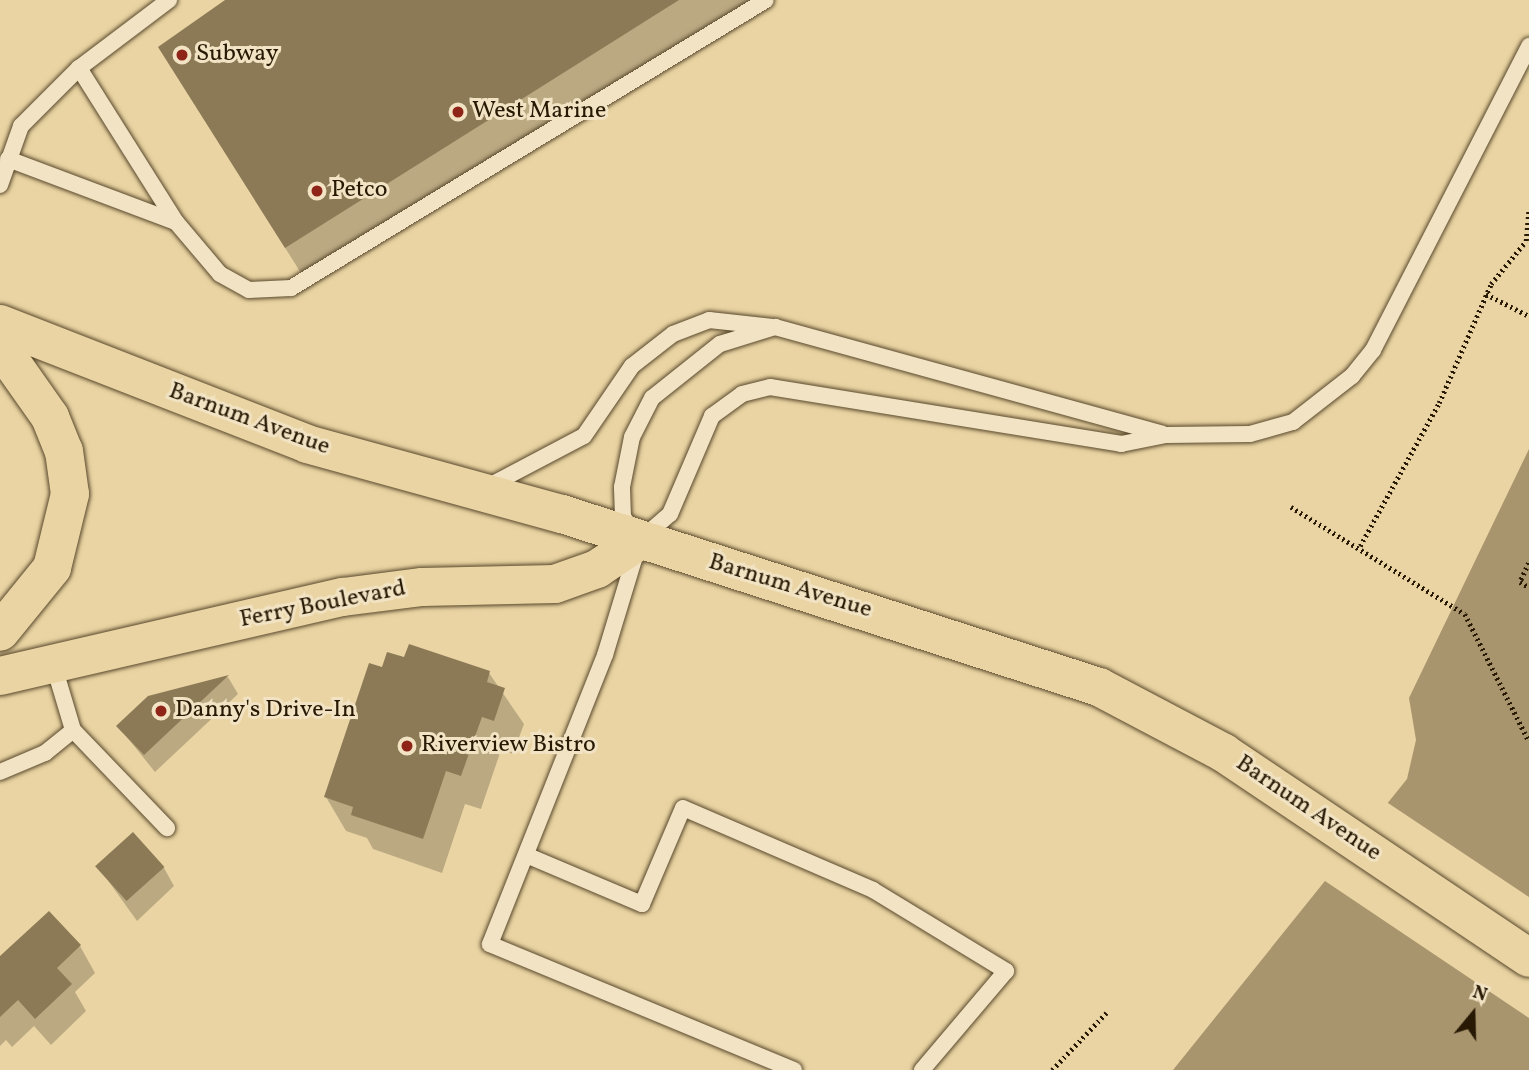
<!DOCTYPE html>
<html>
<head>
<meta charset="utf-8">
<style>
	body { margin:0 }
	#map { position:relative; width:1529px; height:1070px; overflow:hidden; background:#ead4a3; font-family:Vollkorn,serif }
	div>[style] { position:absolute }
	.water>* { inset:0; background:#a8946d }
	.pier>* { inset:0; background:#ead4a3 }
	.shadow>* { inset:0; background:#0003 }
	.building>* { inset:0; background:#8c7a57; transform-origin:0 0 }
	.path>* { height:4.5px; margin-top:-2.25px; transform-origin:0; background:repeating-linear-gradient(90deg,#271904 0 2px,transparent 0 5.5px) }
	.roads { filter:drop-shadow(0 0 2px #58482c) drop-shadow(0 0 2px #58482c) }
	.service>* { height:16px; margin:-8px; padding:0 8px; transform-origin:8px; border-radius:8px; background:#f1e3c3 }
	.primary>* { height:38px; margin:-19px; padding:0 19px; transform-origin:19px; border-radius:19px; background:#ead4a3 }
	.dots>* { width:19px; height:19px; translate:-50% -50%; box-sizing:border-box; border:4px solid #f1e3c3; border-radius:50% }
	span { translate:-50% -50%; white-space:nowrap; text-align:center; line-height:1.15; -webkit-text-stroke:6px #f1e3c3; paint-order:stroke }
	.poi-label { font-size:24px; color:#271904 }
	.left { translate:0 -50%; text-align:left }
	.street-label { font-size:24px; color:#271904 }
	.north { position:absolute; left:1438px; top:979px; width:70px; height:70px; -webkit-text-stroke:5px #f1e3c3; paint-order:stroke; rotate:19deg; font-size:19px; font-weight:700; line-height:28px; text-align:center; color:#271904 }
	.north::after { content:''; display:block; margin:auto; width:24px; height:32px; background:#271904; clip-path:polygon(50% 0,100% 100%,50% 72%,0 100%) }
</style>
</head>
<body>
<div id="map">
	<div class="water">
		<div style="clip-path:polygon(1529px 449px,1529px 1070px,1173px 1070px,1407px 779px,1416px 740px,1409px 698px)"></div>
	</div>
	<div class="pier">
		<div style="clip-path:polygon(1385px 801px,1529px 897px,1529px 1018px,1322px 879px)"></div>
	</div>
	<div class="shadow">
		<div style="clip-path:polygon(228px 0,752px 0,306px 281px,180px 81px)"></div>
		<div style="clip-path:polygon(383px 670px,489px 673px,524px 724px,513px 754px,501px 750px,481px 809px,465px 804px,442px 873px,373px 849px,367px 838px,346px 831px,326px 797px)"></div>
		<div style="clip-path:polygon(228px 677px,238px 694px,155px 772px,118px 726px,149px 698px)"></div>
		<div style="clip-path:polygon(99px 868px,164px 868px,174px 886px,137px 921px)"></div>
		<div style="clip-path:polygon(80px 946px,95px 973px,75px 992px,86px 1011px,51px 1045px,34px 1026px,12px 1047px,6px 1040px,0 1046px,0 958px)"></div>
	</div>
	<div class="building">
		<div style="clip-path:polygon(225px 0,679px 0,285px 248px,158px 47px)"></div>
		<div style="clip-path:polygon(409px 644px,490px 671px,487px 682px,505px 688px,494px 721px,482px 717px,461px 776px,446px 771px,423px 839px,351px 815px,353px 807px,324px 797px,369px 663px,382px 667px,387px 652px,404px 657px)"></div>
		<div style="clip-path:polygon(229px 675px,144px 755px,116px 726px,148px 696px)"></div>
		<div style="left:133px;top:832px;width:47px;height:51px;rotate:48deg"></div>
		<div style="clip-path:polygon(49px 911px,81px 945px,57px 968px,72px 984px,35px 1019px,18px 1000px,0 1017px,0 956px)"></div>
	</div>
	<div class="path">
		<div style="left:1486px;top:294px;width:48px;rotate:27.1deg"></div>
		<div style="left:1291px;top:507px;width:204px;rotate:31.6deg"></div>
		<div style="left:1465px;top:614px;width:142px;rotate:63.3deg"></div>
		<div style="left:1360px;top:546px;width:163px;rotate:-61.1deg"></div>
		<div style="left:1439px;top:403px;width:130px;rotate:-66.4deg"></div>
		<div style="left:1491px;top:284px;width:55px;rotate:-50.9deg"></div>
		<div style="left:1526px;top:241px;width:33px;rotate:-85deg"></div>
		<div style="left:1529px;top:563px;width:21px;rotate:115deg"></div>
		<div style="left:1520px;top:582px;width:10px;rotate:29deg"></div>
		<div style="left:1052px;top:1070px;width:79px;rotate:-46.5deg"></div>
	</div>
	<div class="roads">
		<div class="service">
			<div style="left:79px;top:68px;width:113px;rotate:-37.1deg"></div>
			<div style="left:8px;top:159px;width:179px;rotate:20.6deg"></div>
			<div style="left:176px;top:222px;width:68px;rotate:49.8deg"></div>
			<div style="left:220px;top:274px;width:33px;rotate:29deg"></div>
			<div style="left:249px;top:290px;width:42px;rotate:-2.7deg"></div>
			<div style="left:291px;top:288px;width:555px;rotate:-31.23deg"></div>
			<div style="left:0;top:185px;width:63px;rotate:-70.4deg"></div>
			<div style="left:21px;top:126px;width:82px;rotate:-45deg"></div>
			<div style="left:79px;top:68px;width:182px;rotate:57.8deg"></div>
			<div style="left:489px;top:486px;width:107px;rotate:-27.8deg"></div>
			<div style="left:584px;top:436px;width:85px;rotate:-55.6deg"></div>
			<div style="left:632px;top:366px;width:52px;rotate:-38deg"></div>
			<div style="left:673px;top:334px;width:39px;rotate:-21deg"></div>
			<div style="left:709px;top:320px;width:64px;rotate:6.2deg"></div>
			<div style="left:632px;top:529px;width:15px;rotate:-127deg"></div>
			<div style="left:623px;top:517px;width:30px;rotate:-92deg"></div>
			<div style="left:622px;top:487px;width:51px;rotate:-78.7deg"></div>
			<div style="left:632px;top:437px;width:44px;rotate:-62.9deg"></div>
			<div style="left:652px;top:398px;width:87px;rotate:-38.5deg"></div>
			<div style="left:720px;top:344px;width:58px;rotate:-17.2deg"></div>
			<div style="left:775px;top:327px;width:402px;rotate:15.4deg"></div>
			<div style="left:73px;top:730px;width:136px;rotate:46.2deg"></div>
			<div style="left:0;top:772px;width:49px;rotate:-22.9deg"></div>
			<div style="left:45px;top:753px;width:36px;rotate:-39deg"></div>
			<div style="left:73px;top:730px;width:70px;rotate:-106.6deg"></div>
			<div style="left:526px;top:855px;width:126px;rotate:22.9deg"></div>
			<div style="left:642px;top:904px;width:104px;rotate:-66.9deg"></div>
			<div style="left:683px;top:808px;width:207px;rotate:23.3deg"></div>
			<div style="left:873px;top:890px;width:156px;rotate:31.3deg"></div>
			<div style="left:1006px;top:971px;width:130px;rotate:130.3deg"></div>
			<div style="left:794px;top:1070px;width:329px;rotate:-157.5deg"></div>
			<div style="left:490px;top:944px;width:311px;rotate:-68.3deg"></div>
			<div style="left:605px;top:655px;width:120px;rotate:-73.1deg"></div>
			<div style="left:640px;top:540px;width:40px;rotate:-41deg"></div>
			<div style="left:670px;top:514px;width:107px;rotate:-66.8deg"></div>
			<div style="left:712px;top:416px;width:37px;rotate:-36deg"></div>
			<div style="left:742px;top:394px;width:29px;rotate:-14deg"></div>
			<div style="left:770px;top:387px;width:356px;rotate:9.2deg"></div>
			<div style="left:1121px;top:444px;width:46px;rotate:-11.3deg"></div>
			<div style="left:1166px;top:435px;width:84px;rotate:-0.7deg"></div>
			<div style="left:1250px;top:434px;width:45px;rotate:-15.6deg"></div>
			<div style="left:1293px;top:422px;width:75px;rotate:-37.9deg"></div>
			<div style="left:1352px;top:376px;width:33px;rotate:-51deg"></div>
			<div style="left:1373px;top:350px;width:342px;rotate:-62.8deg"></div>
		</div>
		<div class="primary">
			<div style="left:0;top:324px;width:330px;rotate:21.3deg"></div>
			<div style="left:307px;top:444px;width:264px;rotate:15.4deg"></div>
			<div style="left:562px;top:514px;width:564px;rotate:17.86deg"></div>
			<div style="left:1099px;top:687px;width:141px;rotate:27.8deg"></div>
			<div style="left:1224px;top:753px;width:367px;rotate:33.9deg"></div>
			<div style="left:0;top:346px;width:87px;rotate:54.8deg"></div>
			<div style="left:50px;top:417px;width:37px;rotate:68deg"></div>
			<div style="left:64px;top:451px;width:43px;rotate:82.1deg"></div>
			<div style="left:70px;top:494px;width:76px;rotate:103.7deg"></div>
			<div style="left:52px;top:568px;width:82px;rotate:129.1deg"></div>
			<div style="left:0;top:676px;width:352px;rotate:-13deg"></div>
			<div style="left:343px;top:597px;width:80px;rotate:-7.2deg"></div>
			<div style="left:422px;top:587px;width:133px;rotate:-1.3deg"></div>
			<div style="left:555px;top:584px;width:45px;rotate:-19.7deg"></div>
			<div style="left:597px;top:569px;width:52px;rotate:-34deg"></div>
		</div>
	</div>
	<div class="dots">
		<div style="left:182px;top:55px;background:#8f2418"></div>
		<div style="left:458px;top:112px;background:#8f2418"></div>
		<div style="left:317px;top:191px;background:#8f2418"></div>
		<div style="left:161px;top:711px;background:#8f2418"></div>
		<div style="left:407px;top:746px;background:#8f2418"></div>
	</div>
	<div class="poi-label">
		<span class="left" style="left:196px;top:55px">Subway</span>
		<span class="left" style="left:472px;top:112px">West Marine</span>
		<span class="left" style="left:331px;top:191px">Petco</span>
		<span class="left" style="left:175px;top:711px">Danny's Drive-In</span>
		<span class="left" style="left:421px;top:746px">Riverview Bistro</span>
	</div>
	<div class="street-label">
		<span style="left:249px;top:420px;rotate:20deg">Barnum Avenue</span>
		<span style="left:790px;top:587px;rotate:17deg">Barnum Avenue</span>
		<span style="left:323px;top:605px;rotate:-11deg">Ferry Boulevard</span>
		<span style="left:1308px;top:809px;rotate:34deg">Barnum Avenue</span>
	</div>
	<div class="north">N</div>
</div>
</body>
</html>
